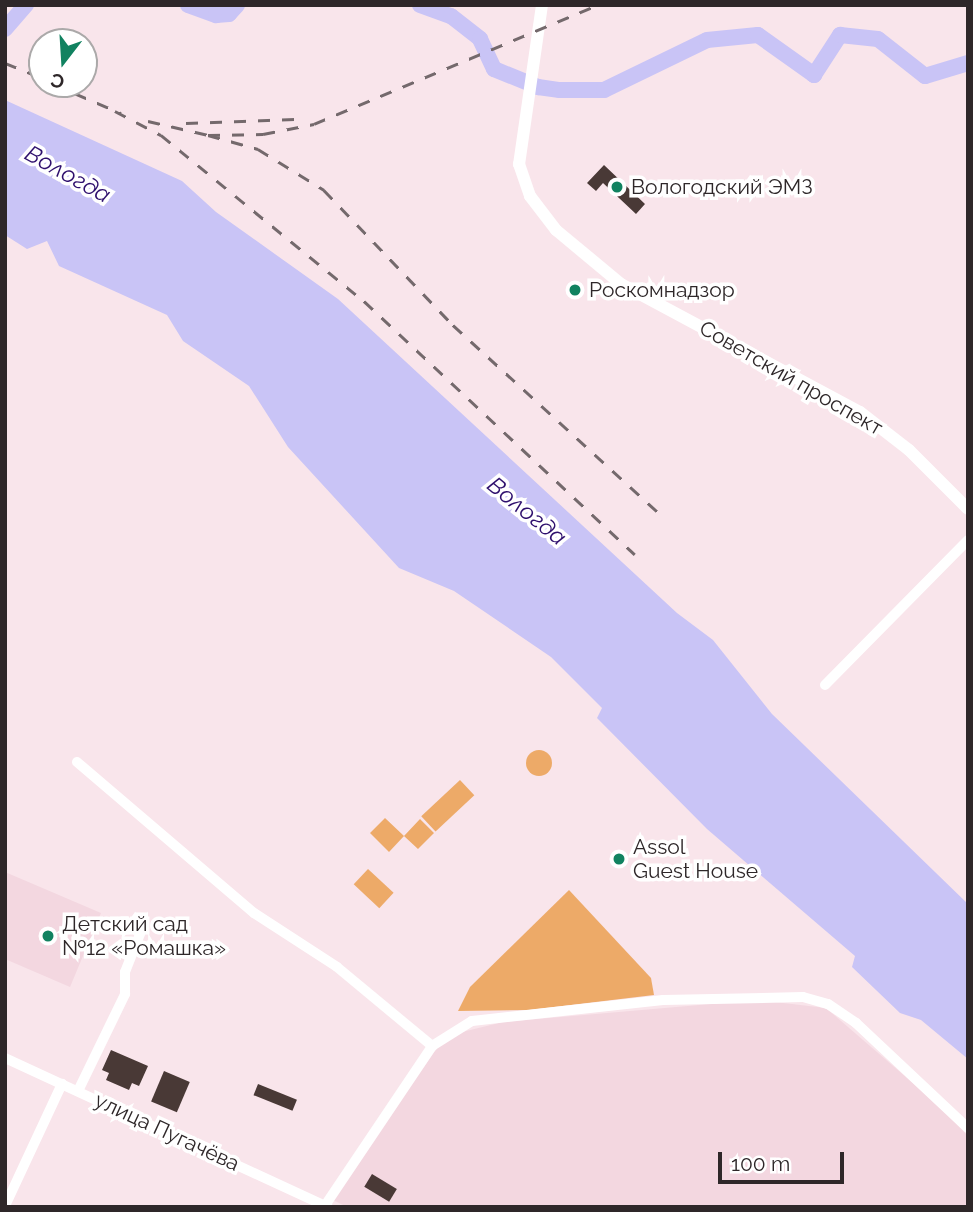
<!DOCTYPE html>
<html>
<head>
<meta charset="utf-8">
<style>
	body { margin:0 }
	#map { position:relative; width:973px; height:1212px; overflow:hidden; background:#f9e5eb; font-family:Raleway,sans-serif }
	div>[style] { position:absolute }
	.built>* { inset:0; background:#f3d7e0 }
	.green>* { inset:0; background:#edaa68; transform-origin:0 0 }
	.round { border-radius:50% }
	.water>* { inset:0; background:#c9c4f6 }
	.river>* { height:16px; margin:-8px; padding:0 8px; transform-origin:8px; border-radius:8px; background:#c9c4f6 }
	.building>* { inset:0; background:#493936; transform-origin:0 0 }
	.minor>* { height:10px; margin:-5px; padding:0 5px; transform-origin:5px; border-radius:5px; background:#fff }
	.tertiary>* { height:12px; margin:-6px; padding:0 6px; transform-origin:6px; border-radius:6px; background:#fff }
	.rail>* { height:2.5px; margin-top:-1.25px; transform-origin:0; background:repeating-linear-gradient(90deg,#74696c 0 12px,transparent 0 24px) }
	.dots>* { width:19px; height:19px; translate:-50% -50%; box-sizing:border-box; border:4px solid #fff; border-radius:50% }
	span { translate:-50% -50%; white-space:nowrap; text-align:center; line-height:1.15; -webkit-text-stroke:7px #fff; paint-order:stroke }
	.poi-label { font-size:21px; color:#2e2729 }
	.left { translate:0 -50%; text-align:left }
	.street-label { font-size:21px; color:#2e2729 }
	.water-label { font-size:23px; color:#2e0f6d; font-style:italic }
	.frame { position:absolute; inset:0; border:7px solid #2e2729; pointer-events:none }
	.north { position:absolute; left:28px; top:28px; width:70px; height:70px; box-sizing:border-box; background:#fff; border:2px solid #aba9a9; border-radius:50%; rotate:197deg; font-size:19px; font-weight:700; line-height:28px; text-align:center; color:#2e2729 }
	.north::after { content:''; display:block; margin:auto; width:24px; height:32px; background:#118260; clip-path:polygon(50% 0,100% 100%,50% 72%,0 100%) }
	.scale { position:absolute; left:718px; top:1152px; width:126px; height:32px; box-sizing:border-box; border:4px solid #2e2729; border-top:0; padding-left:9px; font-size:21px; line-height:24px; white-space:nowrap; color:#2e2729; -webkit-text-stroke:5px #fff; paint-order:stroke }
</style>
</head>
<body>
<div id="map">
	<div class="built">
		<div style="clip-path:polygon(5px 872px,101px 913px,70px 987px,5px 959px)"></div>
		<div style="clip-path:polygon(757px 1000px,826px 1008px,936px 1103px,968px 1136px,968px 1207px,347px 1207px,331px 1199px,437px 1048px,458px 1033px,503px 1022px)"></div>
	</div>
	<div class="green">
		<div class="round" style="left:526px;top:750px;width:26px;height:26px"></div>
		<div style="left:460px;top:780px;width:21px;height:53px;rotate:47deg"></div>
		<div style="clip-path:polygon(385px 818px,404px 836px,420px 819px,434px 833px,418px 849px,404px 836px,389px 852px,370px 833px)"></div>
		<div style="left:368px;top:869px;width:35px;height:21px;rotate:43deg"></div>
		<div style="clip-path:polygon(569px 890px,651px 978px,654px 995px,529px 1010px,458px 1011px,470px 987px)"></div>
	</div>
	<div class="water">
		<div style="clip-path:polygon(5px 100px,182px 181px,216px 212px,338px 299px,677px 613px,713px 640px,772px 714px,968px 904px,968px 1059px,921px 1020px,900px 1013px,852px 967px,855px 956px,707px 829px,597px 718px,602px 708px,551px 657px,454px 591px,399px 568px,288px 447px,249px 386px,183px 341px,167px 315px,59px 266px,47px 241px,27px 249px,5px 235px)"></div>
	</div>
	<div class="river">
		<div style="left:188px;top:5px;width:30px;rotate:20deg"></div>
		<div style="left:216px;top:15px;width:13px;rotate:-4deg"></div>
		<div style="left:229px;top:14px;width:12px;rotate:-48deg"></div>
		<div style="left:420px;top:5px;width:33px;rotate:20deg"></div>
		<div style="left:451px;top:16px;width:37px;rotate:38deg"></div>
		<div style="left:480px;top:39px;width:33px;rotate:65deg"></div>
		<div style="left:494px;top:69px;width:48px;rotate:22.2deg"></div>
		<div style="left:538px;top:87px;width:22px;rotate:8deg"></div>
		<div style="left:560px;top:90px;width:44px"></div>
		<div style="left:604px;top:90px;width:114px;rotate:-25.9deg"></div>
		<div style="left:707px;top:40px;width:51px;rotate:-5.6deg"></div>
		<div style="left:758px;top:35px;width:69px;rotate:35.5deg"></div>
		<div style="left:814px;top:75px;width:48px;rotate:-57deg"></div>
		<div style="left:840px;top:35px;width:38px;rotate:6deg"></div>
		<div style="left:878px;top:39px;width:60px;rotate:38.2deg"></div>
		<div style="left:925px;top:76px;width:45px;rotate:-16.8deg"></div>
		<div style="left:5px;top:29px;width:32px;rotate:-49deg"></div>
	</div>
	<div class="building">
		<div style="clip-path:polygon(604px 165px,645px 204px,636px 214px,603px 183px,596px 191px,587px 183px)"></div>
		<div style="clip-path:polygon(111px 1050px,148px 1066px,139px 1086px,132px 1083px,129px 1090px,106px 1080px,109px 1073px,102px 1070px)"></div>
		<div style="left:164px;top:1071px;width:28px;height:33px;rotate:23deg"></div>
		<div style="left:258px;top:1084px;width:42px;height:12px;rotate:22deg"></div>
		<div style="left:372px;top:1174px;width:29px;height:15px;rotate:31deg"></div>
	</div>
	<div class="minor">
		<div style="left:825px;top:685px;width:204px;rotate:-45.4deg"></div>
		<div style="left:77px;top:762px;width:233px;rotate:40.5deg"></div>
		<div style="left:254px;top:913px;width:99px;rotate:33deg"></div>
		<div style="left:337px;top:967px;width:124px;rotate:39.7deg"></div>
		<div style="left:5px;top:1058px;width:356px;rotate:24.8deg"></div>
		<div style="left:78px;top:1091px;width:108px;rotate:-64.1deg"></div>
		<div style="left:125px;top:994px;width:22px;rotate:-90deg"></div>
		<div style="left:125px;top:972px;width:46px;rotate:-68.4deg"></div>
		<div style="left:5px;top:1206px;width:135px;rotate:-65deg"></div>
		<div style="left:324px;top:1207px;width:194px;rotate:-56.1deg"></div>
		<div style="left:432px;top:1046px;width:47px;rotate:-32deg"></div>
		<div style="left:472px;top:1021px;width:192px;rotate:-6.3deg"></div>
		<div style="left:663px;top:1000px;width:140px;rotate:-1.2deg"></div>
		<div style="left:803px;top:997px;width:26px;rotate:16deg"></div>
		<div style="left:828px;top:1004px;width:34px;rotate:34deg"></div>
		<div style="left:856px;top:1023px;width:154px;rotate:43.2deg"></div>
	</div>
	<div class="tertiary">
		<div style="left:542px;top:5px;width:161px;rotate:98.2deg"></div>
		<div style="left:519px;top:164px;width:34px;rotate:71deg"></div>
		<div style="left:530px;top:196px;width:43px;rotate:52.6deg"></div>
		<div style="left:556px;top:230px;width:85px;rotate:39.7deg"></div>
		<div style="left:621px;top:284px;width:271px;rotate:28.2deg"></div>
		<div style="left:860px;top:412px;width:62px;rotate:37.8deg"></div>
		<div style="left:909px;top:450px;width:83px;rotate:45deg"></div>
	</div>
	<div class="rail">
		<div style="left:5px;top:63px;width:40px;rotate:22deg"></div>
		<div style="left:53px;top:84px;width:74px;rotate:23.1deg"></div>
		<div style="left:115px;top:111px;width:52px;rotate:27.6deg"></div>
		<div style="left:161px;top:135px;width:262px;rotate:39.3deg"></div>
		<div style="left:364px;top:301px;width:371px;rotate:43.1deg"></div>
		<div style="left:148px;top:121px;width:62px;rotate:13.1deg"></div>
		<div style="left:208px;top:135px;width:55px;rotate:-1deg"></div>
		<div style="left:263px;top:134px;width:52px;rotate:-11.1deg"></div>
		<div style="left:314px;top:124px;width:307px;rotate:-22.8deg"></div>
		<div style="left:186px;top:123px;width:109px;rotate:-2.1deg"></div>
		<div style="left:208px;top:135px;width:52px;rotate:15.6deg"></div>
		<div style="left:258px;top:149px;width:78px;rotate:31.8deg"></div>
		<div style="left:324px;top:190px;width:187px;rotate:46.3deg"></div>
		<div style="left:453px;top:325px;width:283px;rotate:42.4deg"></div>
	</div>
	<div class="dots">
		<div style="left:617px;top:187px;background:#118260"></div>
		<div style="left:575px;top:290px;background:#118260"></div>
		<div style="left:619px;top:859px;background:#118260"></div>
		<div style="left:48px;top:936px;background:#118260"></div>
	</div>
	<div class="poi-label">
		<span class="left" style="left:631px;top:187px">Вологодский ЭМЗ</span>
		<span class="left" style="left:589px;top:290px">Роскомнадзор</span>
		<span class="left" style="left:633px;top:859px">Assol<br>Guest House</span>
		<span class="left" style="left:62px;top:936px">Детский сад<br>№12 «Ромашка»</span>
	</div>
	<div class="street-label">
		<span style="left:791px;top:378px;rotate:30deg">Советский проспект</span>
		<span style="left:167px;top:1132px;rotate:25deg">улица Пугачёва</span>
	</div>
	<div class="water-label">
		<span style="left:68px;top:174px;rotate:29deg">Вологда</span>
		<span style="left:527px;top:511px;rotate:39deg">Вологда</span>
	</div>
	<div class="frame"></div>
	<div class="north">С</div>
	<div class="scale">100 m</div>
</div>
</body>
</html>
